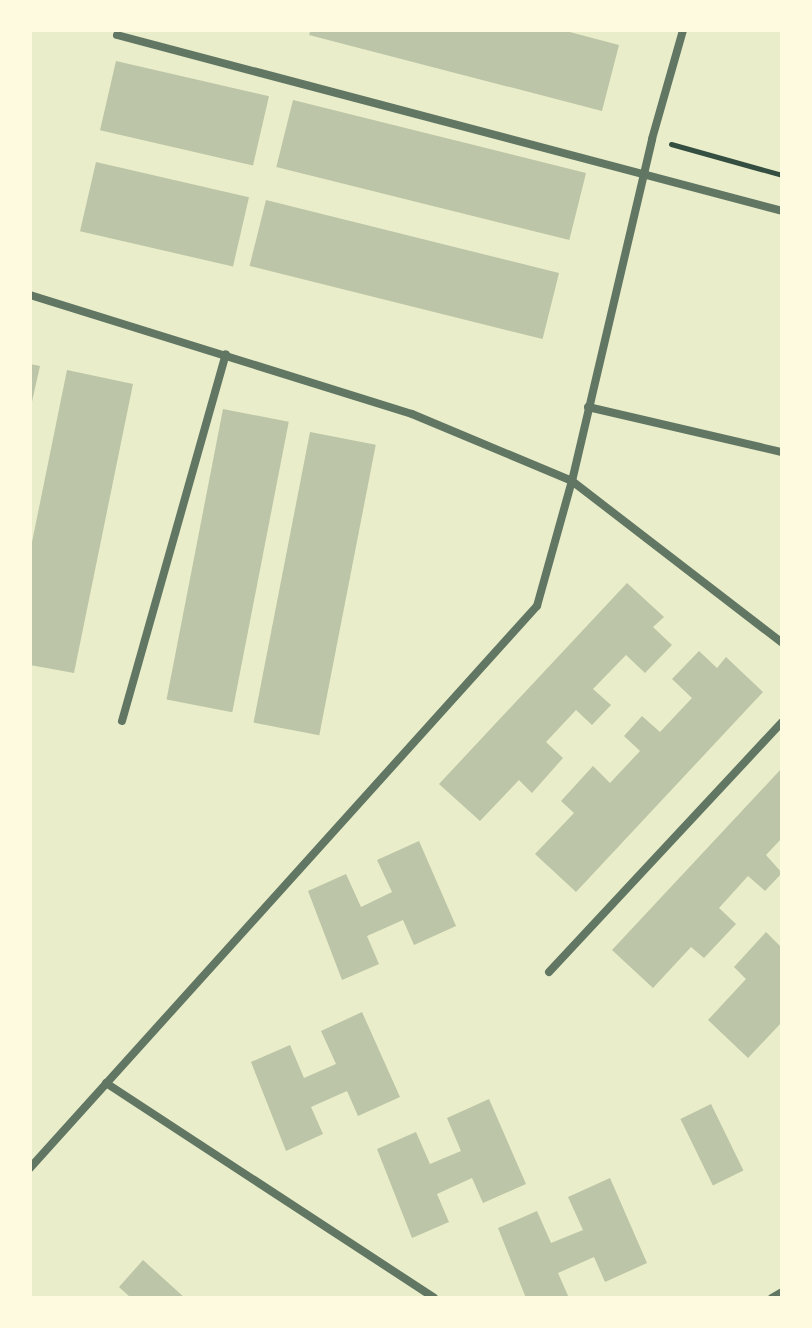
<!DOCTYPE html>
<html>
<head>
<meta charset="utf-8">
<style>
	body { margin:0 }
	#map { position:relative; width:812px; height:1328px; overflow:hidden; background:#e9edc9; font-family:Ubuntu,sans-serif }
	div>[style] { position:absolute }
	.building>* { inset:0; background:#bcc5a7; transform-origin:0 0 }
	.path>* { height:5px; margin:-2.5px; padding:0 2.5px; transform-origin:2.5px; border-radius:2.5px; background:#344e41 }
	.minor>* { height:8px; margin:-4px; padding:0 4px; transform-origin:4px; border-radius:4px; background:#617663 }
	span { translate:-50% -50%; white-space:nowrap; text-align:center; line-height:1.15; -webkit-text-stroke:7px #fefae0; paint-order:stroke }
	.frame { position:absolute; inset:0; border:32px solid #fefae0; pointer-events:none }
</style>
</head>
<body>
<div id="map">
	<div class="building">
		<div style="clip-path:polygon(311px 30px,562px 30px,619px 45px,602px 111px,309px 35px)"></div>
		<div style="left:116px;top:61px;width:157px;height:71px;rotate:13deg"></div>
		<div style="left:293px;top:100px;width:302px;height:69px;rotate:14deg"></div>
		<div style="left:96px;top:162px;width:157px;height:71px;rotate:13deg"></div>
		<div style="left:266px;top:200px;width:302px;height:68px;rotate:14deg"></div>
		<div style="clip-path:polygon(30px 364px,40px 366px,31px 406px,30px 405px)"></div>
		<div style="clip-path:polygon(67px 370px,133px 384px,74px 673px,30px 665px,30px 552px)"></div>
		<div style="left:223px;top:409px;width:67px;height:296px;rotate:11deg"></div>
		<div style="left:310px;top:432px;width:67px;height:296px;rotate:11deg"></div>
		<div style="clip-path:polygon(627px 583px,664px 617px,653px 627px,672px 645px,645px 673px,626px 655px,593px 689px,611px 705px,592px 725px,576px 710px,546px 742px,563px 758px,532px 793px,519px 780px,480px 821px,439px 784px)"></div>
		<div style="clip-path:polygon(699px 651px,717px 668px,726px 657px,763px 692px,576px 892px,535px 854px,574px 813px,561px 801px,593px 766px,610px 783px,640px 751px,624px 736px,642px 716px,660px 732px,692px 698px,672px 679px)"></div>
		<div style="clip-path:polygon(782px 768px,782px 838px,766px 855px,782px 873px,765px 891px,748px 876px,719px 908px,736px 924px,704px 958px,691px 947px,653px 988px,612px 950px)"></div>
		<div style="clip-path:polygon(419px 841px,456px 926px,414px 945px,403px 920px,367px 936px,379px 964px,342px 980px,308px 891px,346px 874px,361px 907px,392px 892px,377px 860px)"></div>
		<div style="clip-path:polygon(766px 932px,782px 948px,782px 1022px,748px 1058px,708px 1020px,746px 979px,734px 967px)"></div>
		<div style="clip-path:polygon(362px 1012px,400px 1097px,358px 1116px,347px 1091px,311px 1107px,323px 1134px,286px 1151px,251px 1062px,290px 1045px,304px 1078px,336px 1064px,321px 1031px)"></div>
		<div style="clip-path:polygon(489px 1099px,526px 1184px,483px 1203px,472px 1178px,437px 1194px,449px 1222px,412px 1238px,377px 1149px,416px 1132px,430px 1164px,461px 1151px,447px 1118px)"></div>
		<div style="left:711px;top:1104px;width:74px;height:34px;rotate:64deg"></div>
		<div style="clip-path:polygon(610px 1178px,647px 1263px,605px 1282px,594px 1257px,558px 1273px,569px 1298px,526px 1298px,498px 1228px,537px 1211px,551px 1243px,583px 1230px,568px 1197px)"></div>
		<div style="clip-path:polygon(143px 1260px,185px 1298px,131px 1298px,119px 1287px)"></div>
	</div>
	<div class="path">
		<div style="left:671px;top:144px;width:115px;rotate:15.6deg"></div>
	</div>
	<div class="minor">
		<div style="left:117px;top:35px;width:688px;rotate:14.82deg"></div>
		<div style="left:30px;top:295px;width:400px;rotate:17.3deg"></div>
		<div style="left:412px;top:414px;width:173px;rotate:22.7deg"></div>
		<div style="left:572px;top:481px;width:265px;rotate:37.6deg"></div>
		<div style="left:588px;top:407px;width:199px;rotate:13.1deg"></div>
		<div style="left:122px;top:721px;width:381px;rotate:-74.2deg"></div>
		<div style="left:549px;top:972px;width:342px;rotate:-47deg"></div>
		<div style="left:106px;top:1083px;width:392px;rotate:33.2deg"></div>
		<div style="left:30px;top:1168px;width:757px;rotate:-47.95deg"></div>
		<div style="left:537px;top:606px;width:130px;rotate:-74.4deg"></div>
		<div style="left:572px;top:481px;width:351px;rotate:-76.8deg"></div>
		<div style="left:652px;top:139px;width:113px;rotate:-74.1deg"></div>
		<div style="left:772px;top:1298px;width:12px;rotate:-31deg"></div>
	</div>
	<div class="frame"></div>
</div>
</body>
</html>
